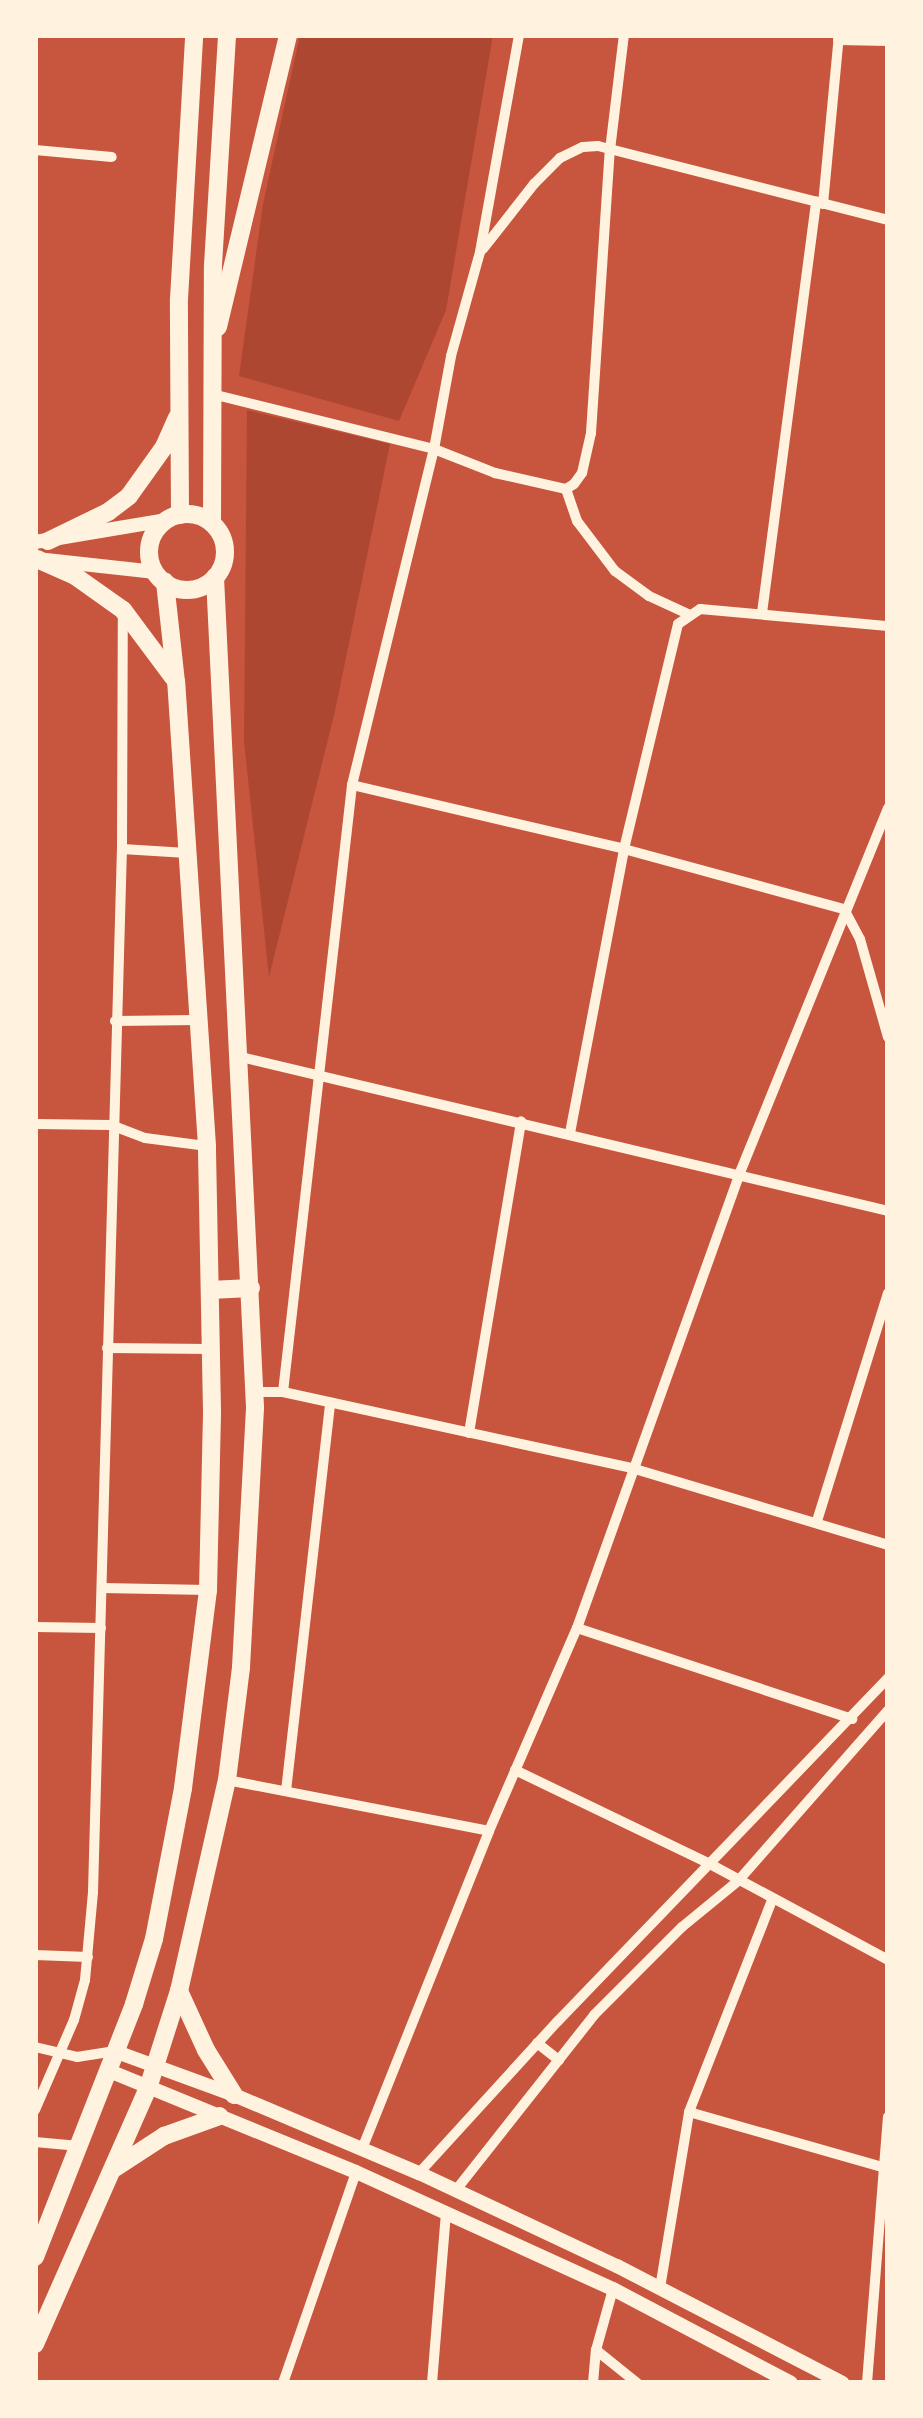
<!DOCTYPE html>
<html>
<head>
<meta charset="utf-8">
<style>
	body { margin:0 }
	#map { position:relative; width:923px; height:2418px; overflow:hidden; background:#c8553d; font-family:"Source Sans 3",sans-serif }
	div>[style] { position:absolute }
	.green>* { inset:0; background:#ae4732 }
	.minor>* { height:10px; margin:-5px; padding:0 5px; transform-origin:5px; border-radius:5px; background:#fff3e0 }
	.secondary>* { height:14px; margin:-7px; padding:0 7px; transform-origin:7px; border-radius:7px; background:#fff3e0 }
	.trunk>* { height:18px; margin:-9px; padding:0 9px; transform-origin:9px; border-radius:9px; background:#fff3e0 }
	.trunk>.ring { margin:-9px; padding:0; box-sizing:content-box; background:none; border:18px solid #fff3e0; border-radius:50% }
	span { translate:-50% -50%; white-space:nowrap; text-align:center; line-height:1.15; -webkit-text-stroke:8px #fff3e0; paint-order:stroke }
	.frame { position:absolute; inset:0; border:38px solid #fff3e0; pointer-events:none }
</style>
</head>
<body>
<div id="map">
	<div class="green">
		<div style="clip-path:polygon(300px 35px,493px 35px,446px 310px,399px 421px,239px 376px,263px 204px)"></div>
		<div style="clip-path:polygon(247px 410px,390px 444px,335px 711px,269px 977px,244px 741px)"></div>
	</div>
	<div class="minor">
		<div style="left:838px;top:40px;width:50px;rotate:1.1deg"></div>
		<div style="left:35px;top:150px;width:77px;rotate:5.2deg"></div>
		<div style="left:823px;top:204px;width:170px;rotate:-84.6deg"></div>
		<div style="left:483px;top:249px;width:83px;rotate:-51.9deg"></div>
		<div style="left:534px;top:184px;width:37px;rotate:-45deg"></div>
		<div style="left:560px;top:158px;width:25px;rotate:-26deg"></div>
		<div style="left:583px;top:147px;width:15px;rotate:-4deg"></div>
		<div style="left:598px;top:146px;width:299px;rotate:14.3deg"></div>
		<div style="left:212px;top:394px;width:229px;rotate:13.9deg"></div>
		<div style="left:434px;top:449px;width:66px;rotate:21.5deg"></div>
		<div style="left:495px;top:473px;width:73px;rotate:12.7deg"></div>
		<div style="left:566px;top:489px;width:9px;rotate:-32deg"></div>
		<div style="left:574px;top:484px;width:14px;rotate:-54deg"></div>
		<div style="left:582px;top:473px;width:41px;rotate:-77.3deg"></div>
		<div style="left:591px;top:433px;width:284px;rotate:-86.2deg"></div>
		<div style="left:610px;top:150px;width:116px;rotate:-83.1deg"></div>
		<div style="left:566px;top:489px;width:34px;rotate:71deg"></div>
		<div style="left:577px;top:521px;width:63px;rotate:52.8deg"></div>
		<div style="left:615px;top:571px;width:42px;rotate:36.3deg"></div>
		<div style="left:649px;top:596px;width:43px;rotate:24.8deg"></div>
		<div style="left:762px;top:613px;width:415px;rotate:-82.5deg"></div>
		<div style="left:352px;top:785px;width:279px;rotate:13.2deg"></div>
		<div style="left:624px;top:849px;width:228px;rotate:15.3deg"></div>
		<div style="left:844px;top:909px;width:34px;rotate:62deg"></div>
		<div style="left:860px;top:939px;width:102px;rotate:74.1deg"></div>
		<div style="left:122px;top:849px;width:234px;rotate:-89.8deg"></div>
		<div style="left:115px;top:1021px;width:83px;rotate:-0.7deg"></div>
		<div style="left:237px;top:1056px;width:669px;rotate:13.39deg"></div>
		<div style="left:35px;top:1124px;width:76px;rotate:0.8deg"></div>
		<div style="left:111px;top:1125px;width:36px;rotate:21deg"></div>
		<div style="left:145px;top:1138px;width:63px;rotate:7.4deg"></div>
		<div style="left:570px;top:1133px;width:289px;rotate:-79.2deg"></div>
		<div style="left:624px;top:849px;width:231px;rotate:-76.5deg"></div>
		<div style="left:678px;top:624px;width:27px;rotate:-34deg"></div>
		<div style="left:700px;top:609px;width:189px;rotate:5.2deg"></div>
		<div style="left:107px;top:1348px;width:104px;rotate:0.6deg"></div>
		<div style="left:253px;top:1392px;width:30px"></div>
		<div style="left:283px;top:1392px;width:360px;rotate:12.3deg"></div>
		<div style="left:635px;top:1469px;width:264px;rotate:16.7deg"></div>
		<div style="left:283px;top:1392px;width:611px;rotate:-83.51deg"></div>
		<div style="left:352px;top:785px;width:346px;rotate:-76.3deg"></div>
		<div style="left:434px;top:449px;width:95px;rotate:-79.6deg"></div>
		<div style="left:451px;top:356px;width:108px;rotate:-74.4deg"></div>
		<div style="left:480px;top:252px;width:220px;rotate:-79.8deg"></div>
		<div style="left:469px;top:1433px;width:316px;rotate:-80.5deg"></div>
		<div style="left:817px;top:1521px;width:239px;rotate:-72.7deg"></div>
		<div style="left:102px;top:1588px;width:106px;rotate:1.1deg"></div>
		<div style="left:35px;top:1627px;width:66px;rotate:0.9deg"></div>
		<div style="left:577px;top:1628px;width:290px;rotate:18.3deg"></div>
		<div style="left:515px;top:1770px;width:216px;rotate:25.7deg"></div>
		<div style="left:710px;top:1864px;width:202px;rotate:28.3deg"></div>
		<div style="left:227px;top:1780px;width:267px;rotate:11deg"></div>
		<div style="left:286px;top:1791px;width:390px;rotate:-83.5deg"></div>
		<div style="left:35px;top:1955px;width:53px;rotate:2.2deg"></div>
		<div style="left:537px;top:2043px;width:28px;rotate:38deg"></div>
		<div style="left:35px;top:2047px;width:43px;rotate:13.4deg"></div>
		<div style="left:77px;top:2057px;width:37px;rotate:-9deg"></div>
		<div style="left:35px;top:2110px;width:98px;rotate:-66.6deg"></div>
		<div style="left:74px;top:2020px;width:41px;rotate:-74.6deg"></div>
		<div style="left:85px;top:1980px;width:88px;rotate:-84.8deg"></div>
		<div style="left:93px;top:1892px;width:1043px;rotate:-88.41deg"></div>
		<div style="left:122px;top:849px;width:65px;rotate:3.5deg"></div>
		<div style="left:689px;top:2112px;width:204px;rotate:15.9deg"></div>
		<div style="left:35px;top:2142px;width:44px;rotate:5.2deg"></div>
		<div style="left:362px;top:2149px;width:342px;rotate:-68.2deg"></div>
		<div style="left:489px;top:1831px;width:221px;rotate:-66.6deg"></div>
		<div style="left:577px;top:1628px;width:481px;rotate:-70.3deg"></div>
		<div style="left:739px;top:1175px;width:396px;rotate:-67.9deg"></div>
		<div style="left:419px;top:2173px;width:206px;rotate:-47.6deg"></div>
		<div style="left:558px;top:2021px;width:476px;rotate:-46.1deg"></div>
		<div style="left:456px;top:2190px;width:223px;rotate:-51.7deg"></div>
		<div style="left:594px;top:2015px;width:124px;rotate:-45deg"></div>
		<div style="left:682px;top:1927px;width:72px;rotate:-39.4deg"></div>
		<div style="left:738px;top:1881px;width:227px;rotate:-48.7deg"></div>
		<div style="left:660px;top:2288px;width:178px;rotate:-80.6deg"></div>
		<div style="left:689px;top:2112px;width:228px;rotate:-68.6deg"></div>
		<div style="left:596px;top:2350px;width:53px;rotate:38.8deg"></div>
		<div style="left:283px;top:2383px;width:223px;rotate:-70.9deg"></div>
		<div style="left:432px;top:2383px;width:171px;rotate:-85.3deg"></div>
		<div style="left:593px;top:2383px;width:33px;rotate:-85deg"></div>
		<div style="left:596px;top:2350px;width:63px;rotate:-74.4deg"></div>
		<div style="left:867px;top:2383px;width:267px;rotate:-85.5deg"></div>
	</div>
	<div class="secondary">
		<div style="left:35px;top:542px;width:134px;rotate:-9.5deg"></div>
		<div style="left:46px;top:560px;width:110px;rotate:6.3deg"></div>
		<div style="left:114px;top:2051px;width:128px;rotate:20.1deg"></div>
		<div style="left:234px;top:2095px;width:201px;rotate:22.9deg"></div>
		<div style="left:419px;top:2173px;width:219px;rotate:25.2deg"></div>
		<div style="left:617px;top:2266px;width:254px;rotate:27.4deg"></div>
		<div style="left:107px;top:2070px;width:269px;rotate:22.3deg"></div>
		<div style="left:356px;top:2172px;width:282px;rotate:24.5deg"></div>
		<div style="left:613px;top:2289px;width:201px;rotate:27.8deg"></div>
	</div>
	<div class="trunk">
		<div style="left:218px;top:327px;width:300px;rotate:-76.5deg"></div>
		<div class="ring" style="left:149px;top:514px;width:58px;height:58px"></div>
		<div style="left:180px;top:515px;width:216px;rotate:-90.3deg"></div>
		<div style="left:179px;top:299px;width:264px;rotate:-86.7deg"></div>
		<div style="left:212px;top:523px;width:258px;rotate:-89.8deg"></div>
		<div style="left:213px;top:265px;width:230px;rotate:-86.5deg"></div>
		<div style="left:48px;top:541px;width:67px;rotate:-25.8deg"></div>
		<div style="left:108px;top:512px;width:26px;rotate:-37deg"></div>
		<div style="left:129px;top:496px;width:60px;rotate:-54.5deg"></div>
		<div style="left:164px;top:447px;width:32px;rotate:-66deg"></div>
		<div style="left:37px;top:559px;width:42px;rotate:24.1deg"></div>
		<div style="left:75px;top:576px;width:59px;rotate:35.3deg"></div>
		<div style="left:123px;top:610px;width:84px;rotate:53.3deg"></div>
		<div style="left:210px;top:1290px;width:41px;rotate:-2.8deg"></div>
		<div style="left:179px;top:1991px;width:65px;rotate:65.4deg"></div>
		<div style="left:206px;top:2050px;width:53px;rotate:58.1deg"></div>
		<div style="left:115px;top:2168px;width:59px;rotate:-33.1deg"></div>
		<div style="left:164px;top:2136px;width:59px;rotate:-19.7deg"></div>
		<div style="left:35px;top:2257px;width:272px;rotate:-68.6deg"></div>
		<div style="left:134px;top:2004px;width:68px;rotate:-72.9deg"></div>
		<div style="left:154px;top:1939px;width:154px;rotate:-79.1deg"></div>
		<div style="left:183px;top:1788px;width:200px;rotate:-82.8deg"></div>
		<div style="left:208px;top:1590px;width:179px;rotate:-88.7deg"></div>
		<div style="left:212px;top:1411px;width:265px;rotate:-91.1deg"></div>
		<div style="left:207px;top:1146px;width:465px;rotate:-93.8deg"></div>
		<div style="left:176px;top:682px;width:101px;rotate:-96.3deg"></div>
		<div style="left:35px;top:2344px;width:280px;rotate:-66.2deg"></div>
		<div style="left:148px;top:2088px;width:102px;rotate:-72.3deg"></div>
		<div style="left:179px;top:1991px;width:216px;rotate:-77.2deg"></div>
		<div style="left:227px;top:1780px;width:114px;rotate:-82.9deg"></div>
		<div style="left:241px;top:1667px;width:260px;rotate:-86.9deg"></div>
		<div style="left:255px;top:1407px;width:831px;rotate:-92.76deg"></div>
	</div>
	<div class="frame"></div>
</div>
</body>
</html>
